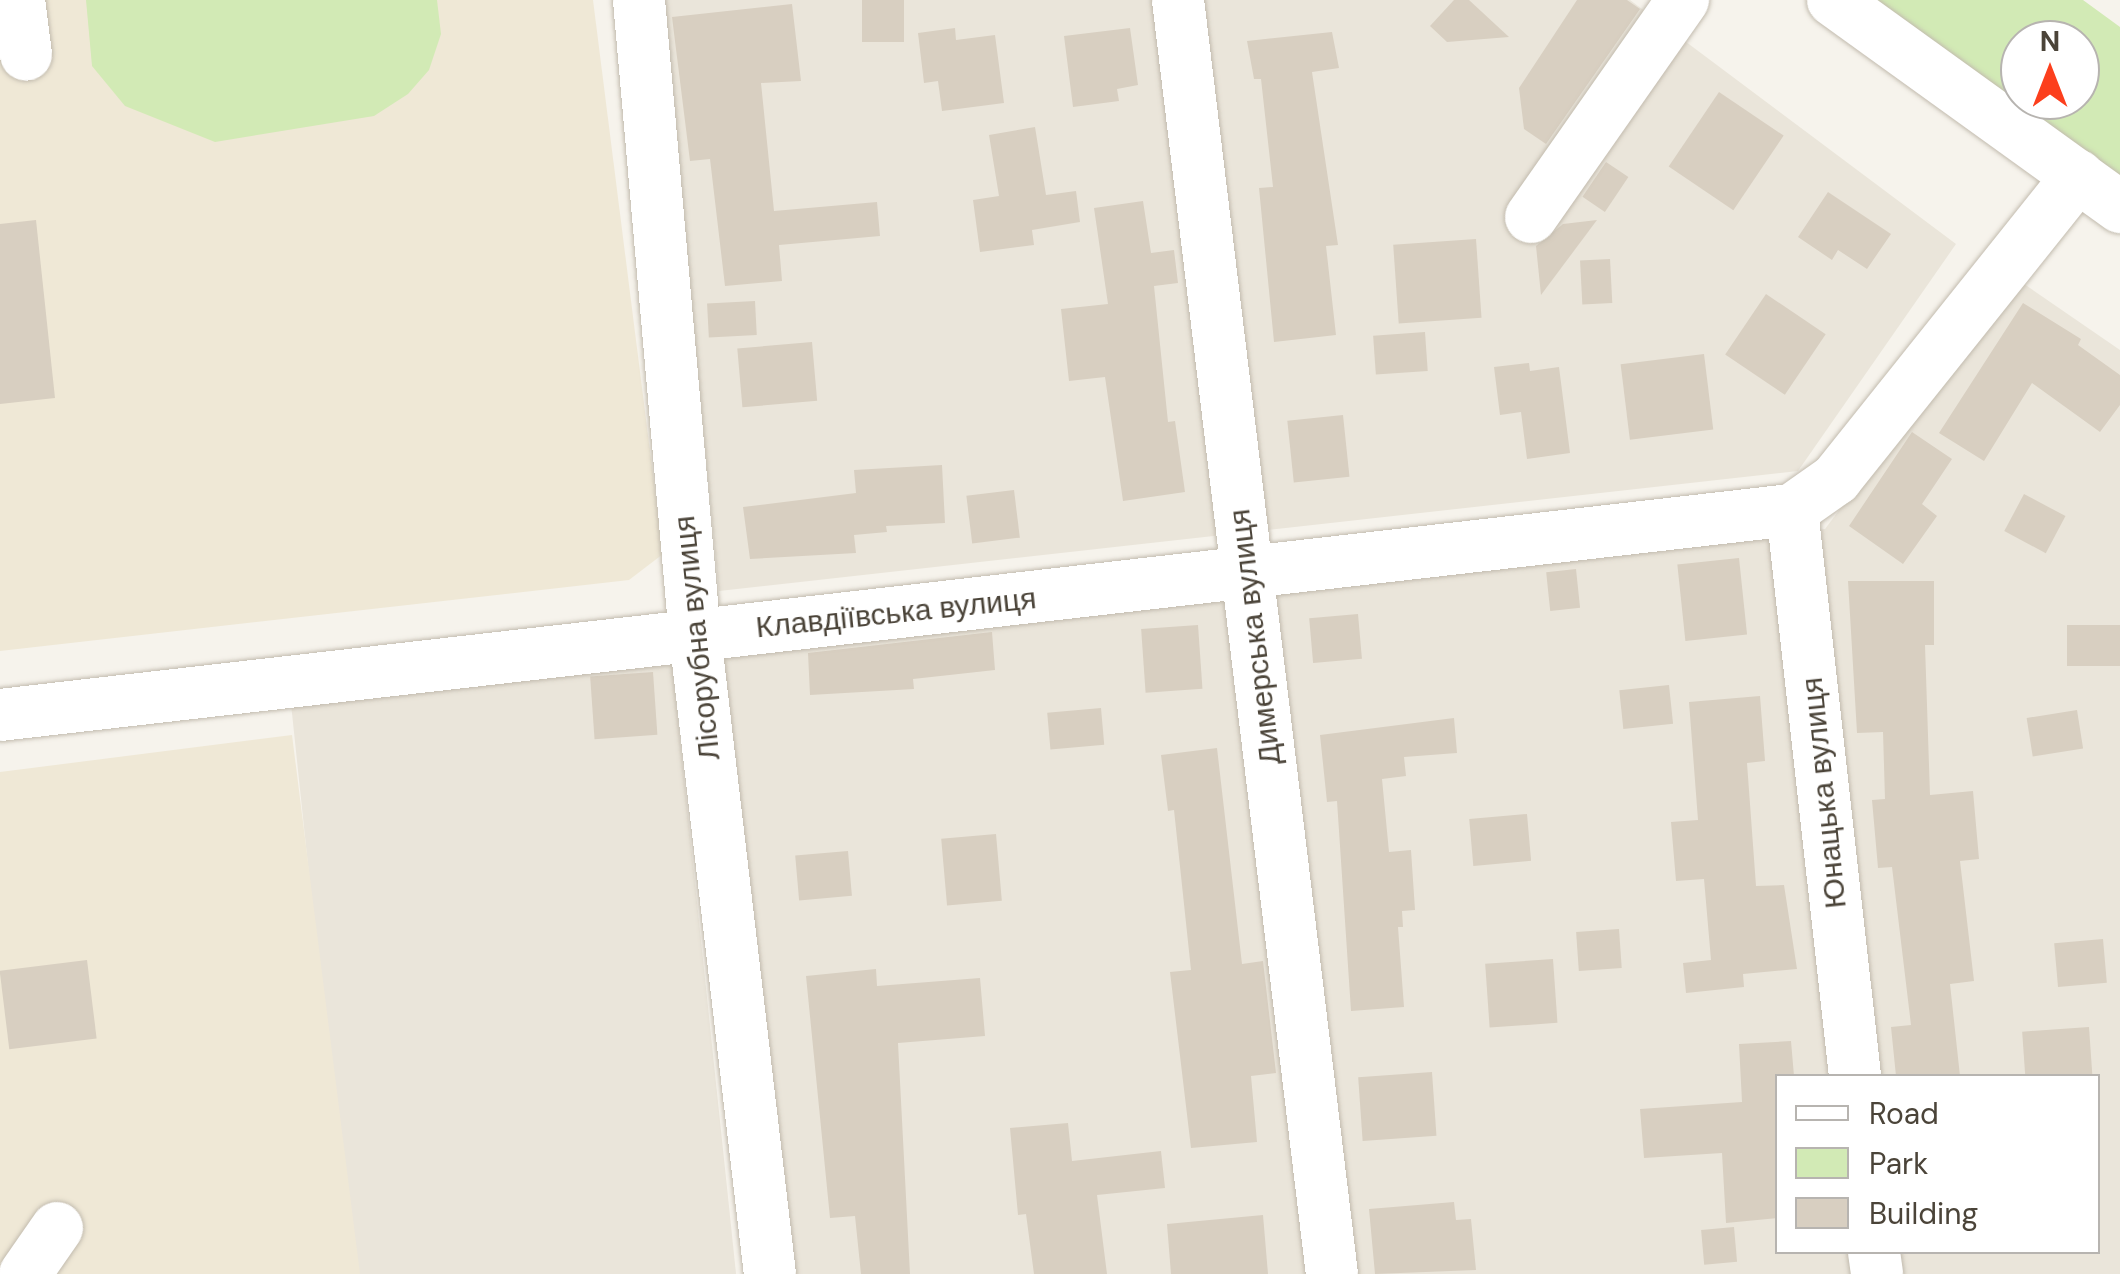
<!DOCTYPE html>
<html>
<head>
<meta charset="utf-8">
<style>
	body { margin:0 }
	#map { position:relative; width:2120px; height:1274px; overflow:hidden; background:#f6f3ec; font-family:"DM Sans",sans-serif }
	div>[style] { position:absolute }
	.residential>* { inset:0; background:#eae5da; transform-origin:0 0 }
	.education>* { inset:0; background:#efe8d6 }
	.green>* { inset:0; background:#d2eab5 }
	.building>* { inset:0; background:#d8cfc1; transform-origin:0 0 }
	.roads { filter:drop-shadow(0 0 2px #c2bbae) drop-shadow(0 0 2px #c2bbae) }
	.minor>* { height:52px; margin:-26px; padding:0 26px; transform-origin:26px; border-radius:26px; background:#fff }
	span { translate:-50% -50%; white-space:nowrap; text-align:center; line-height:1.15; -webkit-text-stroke:8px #fff; paint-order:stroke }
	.street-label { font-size:30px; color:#4b4439 }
	.legend { position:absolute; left:1775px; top:1074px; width:325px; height:180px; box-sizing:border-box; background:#fff; border:2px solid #b7b4b0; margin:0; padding:12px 18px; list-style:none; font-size:30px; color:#4b4439 }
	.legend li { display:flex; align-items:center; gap:20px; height:50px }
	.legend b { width:50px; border:2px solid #b7b4b0 }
	.north { position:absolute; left:2000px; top:20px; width:100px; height:100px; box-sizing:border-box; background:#fff; border:2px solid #b7b4b0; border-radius:50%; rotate:0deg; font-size:28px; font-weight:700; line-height:40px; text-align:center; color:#4b4439 }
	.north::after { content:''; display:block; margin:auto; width:35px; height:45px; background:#fc3f1d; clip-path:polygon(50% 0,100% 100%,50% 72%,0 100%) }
</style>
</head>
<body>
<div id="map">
	<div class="residential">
		<div style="clip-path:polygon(661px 0,1630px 0,1956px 244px,1798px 471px,719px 591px)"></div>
		<div style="clip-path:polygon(evenodd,2014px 277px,2120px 350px,2120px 1274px,792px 1274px,717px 657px,1825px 529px,2014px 277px,1778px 1076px,2098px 1076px,2098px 1252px,1778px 1252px,1778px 1076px)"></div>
		<div style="left:671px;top:655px;width:623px;height:383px;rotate:84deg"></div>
	</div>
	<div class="education">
		<div style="clip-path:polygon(0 0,593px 0,663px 554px,629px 580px,0 651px)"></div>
		<div style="clip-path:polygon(292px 735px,360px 1274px,0 1274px,0 772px)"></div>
	</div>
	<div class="green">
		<div style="clip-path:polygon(86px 0,437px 0,441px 34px,429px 70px,408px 94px,374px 116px,215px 142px,125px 106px,92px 66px)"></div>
		<div style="clip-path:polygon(evenodd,1868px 0,2083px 0,2120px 27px,2120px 179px,1868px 0,2020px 40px,2080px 40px,2080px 100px,2020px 100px,2020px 40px)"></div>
	</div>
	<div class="building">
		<div style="left:862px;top:0;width:42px;height:42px"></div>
		<div style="clip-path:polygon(1454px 0,1469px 0,1509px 37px,1447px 42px,1430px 26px)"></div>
		<div style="clip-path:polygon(1577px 0,1627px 0,1640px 9px,1546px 144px,1524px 129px,1519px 88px)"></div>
		<div style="clip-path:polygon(792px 4px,801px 81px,761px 83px,774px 211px,877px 202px,880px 236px,779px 245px,782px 281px,725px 286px,710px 159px,690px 161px,672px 17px)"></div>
		<div style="clip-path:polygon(955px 28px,956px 40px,995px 35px,1004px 103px,942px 111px,938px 81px,924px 83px,918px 33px)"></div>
		<div style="clip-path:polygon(1130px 28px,1138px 85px,1117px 89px,1119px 101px,1073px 107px,1064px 36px)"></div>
		<div style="clip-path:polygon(1332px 32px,1339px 68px,1312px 72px,1338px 245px,1326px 246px,1336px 335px,1274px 342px,1259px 188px,1273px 187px,1261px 79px,1254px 79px,1247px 41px)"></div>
		<div style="left:1719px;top:92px;width:78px;height:90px;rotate:34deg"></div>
		<div style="clip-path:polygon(1035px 127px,1046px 195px,1076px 191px,1080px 222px,1032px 230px,1034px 245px,980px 252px,973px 200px,999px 196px,989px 135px)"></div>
		<div style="left:1606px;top:162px;width:27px;height:42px;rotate:34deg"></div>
		<div style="clip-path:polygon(1828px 192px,1891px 234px,1867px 269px,1838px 250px,1832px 260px,1798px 237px)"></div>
		<div style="clip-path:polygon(1143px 201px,1151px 253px,1174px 250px,1178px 283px,1154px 286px,1168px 422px,1175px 421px,1185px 492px,1123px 501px,1105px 377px,1069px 381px,1061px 309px,1108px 304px,1094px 208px)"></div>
		<div style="clip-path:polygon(36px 220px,55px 398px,0 404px,0 224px)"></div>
		<div style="clip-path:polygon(1597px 220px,1541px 295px,1536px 246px,1563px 224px)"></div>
		<div style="left:1476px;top:239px;width:79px;height:83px;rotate:86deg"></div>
		<div style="left:1610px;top:259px;width:44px;height:30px;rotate:87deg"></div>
		<div style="left:1766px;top:294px;width:72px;height:73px;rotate:34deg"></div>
		<div style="left:755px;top:301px;width:34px;height:48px;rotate:87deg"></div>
		<div style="clip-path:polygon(2023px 303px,2081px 339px,2078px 345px,2120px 375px,2120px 405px,2100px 432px,2032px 383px,1984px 461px,1939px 433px)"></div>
		<div style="left:1425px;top:332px;width:39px;height:52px;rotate:86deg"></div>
		<div style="left:812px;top:342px;width:59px;height:75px;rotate:85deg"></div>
		<div style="left:1704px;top:354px;width:76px;height:84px;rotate:83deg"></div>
		<div style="clip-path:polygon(1529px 363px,1530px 371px,1559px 367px,1570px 453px,1527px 459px,1521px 412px,1500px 415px,1494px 367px)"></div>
		<div style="left:1343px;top:415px;width:62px;height:56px;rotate:84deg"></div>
		<div style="clip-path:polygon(1912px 432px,1952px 459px,1922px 504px,1937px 516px,1903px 564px,1849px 526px)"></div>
		<div style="clip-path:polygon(942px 465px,945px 523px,886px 526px,887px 532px,854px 535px,856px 553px,750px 559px,743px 507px,856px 493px,854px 470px)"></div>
		<div style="left:1014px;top:490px;width:48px;height:48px;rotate:83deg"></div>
		<div style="left:2024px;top:494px;width:47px;height:42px;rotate:28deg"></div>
		<div style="left:1739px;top:558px;width:77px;height:62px;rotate:84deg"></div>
		<div style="left:1576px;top:569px;width:39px;height:30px;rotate:84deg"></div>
		<div style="clip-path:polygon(1848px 581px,1934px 581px,1934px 645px,1925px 645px,1930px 795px,1973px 791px,1979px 859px,1960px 861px,1974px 981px,1950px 984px,1960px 1076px,1896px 1076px,1891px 1027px,1911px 1025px,1892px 867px,1878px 868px,1872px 800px,1885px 799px,1883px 732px,1857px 733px)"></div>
		<div style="left:1358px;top:614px;width:45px;height:49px;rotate:85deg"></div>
		<div style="left:1198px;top:625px;width:64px;height:57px;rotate:86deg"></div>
		<div style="left:2120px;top:625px;width:41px;height:53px;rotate:90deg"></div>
		<div style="clip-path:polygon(992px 632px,995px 670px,913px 679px,914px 689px,810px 695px,808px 653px)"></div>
		<div style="left:653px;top:672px;width:63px;height:63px;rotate:86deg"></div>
		<div style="left:1669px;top:685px;width:39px;height:50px;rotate:84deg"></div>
		<div style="clip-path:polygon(1760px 696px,1765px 761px,1747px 763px,1756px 886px,1784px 885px,1797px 969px,1743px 974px,1744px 987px,1686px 993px,1683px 963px,1711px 960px,1704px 879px,1676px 881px,1671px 822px,1698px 820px,1689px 702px)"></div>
		<div style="left:1101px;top:708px;width:37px;height:54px;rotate:85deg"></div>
		<div style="left:2077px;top:710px;width:39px;height:51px;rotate:81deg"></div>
		<div style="clip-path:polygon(1454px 718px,1457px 753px,1404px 757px,1406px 776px,1382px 779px,1389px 852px,1411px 850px,1415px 910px,1402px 911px,1403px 927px,1398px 927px,1404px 1007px,1351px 1011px,1337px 801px,1327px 802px,1320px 735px)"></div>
		<div style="clip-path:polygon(1217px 748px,1242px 964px,1263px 961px,1276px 1073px,1251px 1076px,1257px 1142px,1191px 1148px,1170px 972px,1191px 970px,1174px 810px,1168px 811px,1161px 755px)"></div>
		<div style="left:1527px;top:814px;width:47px;height:58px;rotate:85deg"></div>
		<div style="left:996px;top:834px;width:67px;height:55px;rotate:85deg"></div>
		<div style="left:848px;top:851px;width:45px;height:53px;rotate:85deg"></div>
		<div style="left:1619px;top:929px;width:39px;height:43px;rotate:86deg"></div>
		<div style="left:2103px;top:939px;width:44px;height:49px;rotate:85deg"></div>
		<div style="left:1553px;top:959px;width:64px;height:68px;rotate:86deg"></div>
		<div style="left:87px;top:960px;width:79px;height:88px;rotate:83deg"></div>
		<div style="clip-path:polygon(876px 969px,877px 986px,980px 978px,985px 1036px,898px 1043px,910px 1274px,861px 1274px,855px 1216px,830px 1218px,806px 976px)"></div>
		<div style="left:2089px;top:1027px;width:49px;height:67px;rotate:86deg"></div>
		<div style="clip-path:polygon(1791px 1041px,1794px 1076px,1778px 1076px,1778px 1218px,1726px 1223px,1722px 1153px,1644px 1158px,1640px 1109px,1742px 1102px,1739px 1044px)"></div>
		<div style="left:1432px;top:1072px;width:64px;height:74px;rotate:86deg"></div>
		<div style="clip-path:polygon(1068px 1123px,1072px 1161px,1161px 1151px,1165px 1188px,1097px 1195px,1107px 1274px,1034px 1274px,1026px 1214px,1018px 1215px,1010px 1128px)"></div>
		<div style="clip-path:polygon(1454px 1202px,1456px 1220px,1471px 1219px,1476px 1270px,1375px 1274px,1369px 1209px)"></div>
		<div style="clip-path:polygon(1263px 1215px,1268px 1274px,1171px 1274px,1167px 1224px)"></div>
		<div style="left:1734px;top:1227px;width:35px;height:33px;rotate:85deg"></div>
	</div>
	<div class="roads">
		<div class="minor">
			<div style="left:19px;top:0;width:55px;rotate:82.7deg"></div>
			<div style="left:639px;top:0;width:638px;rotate:84.97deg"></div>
			<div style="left:695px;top:636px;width:642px;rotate:83.3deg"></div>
			<div style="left:1178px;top:0;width:1283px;rotate:83.11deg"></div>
			<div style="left:1833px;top:0;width:354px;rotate:35.8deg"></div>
			<div style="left:1531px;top:217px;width:265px;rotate:-55deg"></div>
			<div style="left:1792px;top:510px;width:569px;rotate:83.65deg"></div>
			<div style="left:0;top:715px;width:1804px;rotate:-6.53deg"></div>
			<div style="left:1792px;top:510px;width:54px;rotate:-35.2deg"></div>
			<div style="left:1836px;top:479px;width:388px;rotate:-51.4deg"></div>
			<div style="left:1874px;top:1252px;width:22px;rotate:82deg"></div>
			<div style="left:25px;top:1274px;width:56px;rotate:-55.2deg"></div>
		</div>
	</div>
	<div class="street-label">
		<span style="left:896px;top:613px;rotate:-6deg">Клавдіївська вулиця</span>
		<span style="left:1255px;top:637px;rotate:-97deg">Димерська вулиця</span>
		<span style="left:697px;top:638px;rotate:-96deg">Лісорубна вулиця</span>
		<span style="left:1824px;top:793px;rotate:-96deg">Юнацька вулиця</span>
	</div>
	<ul class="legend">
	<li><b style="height:12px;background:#fff"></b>Road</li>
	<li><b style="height:28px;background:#d2eab5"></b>Park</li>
	<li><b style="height:28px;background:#d8cfc1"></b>Building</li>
	</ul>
	<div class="north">N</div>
</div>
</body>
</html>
